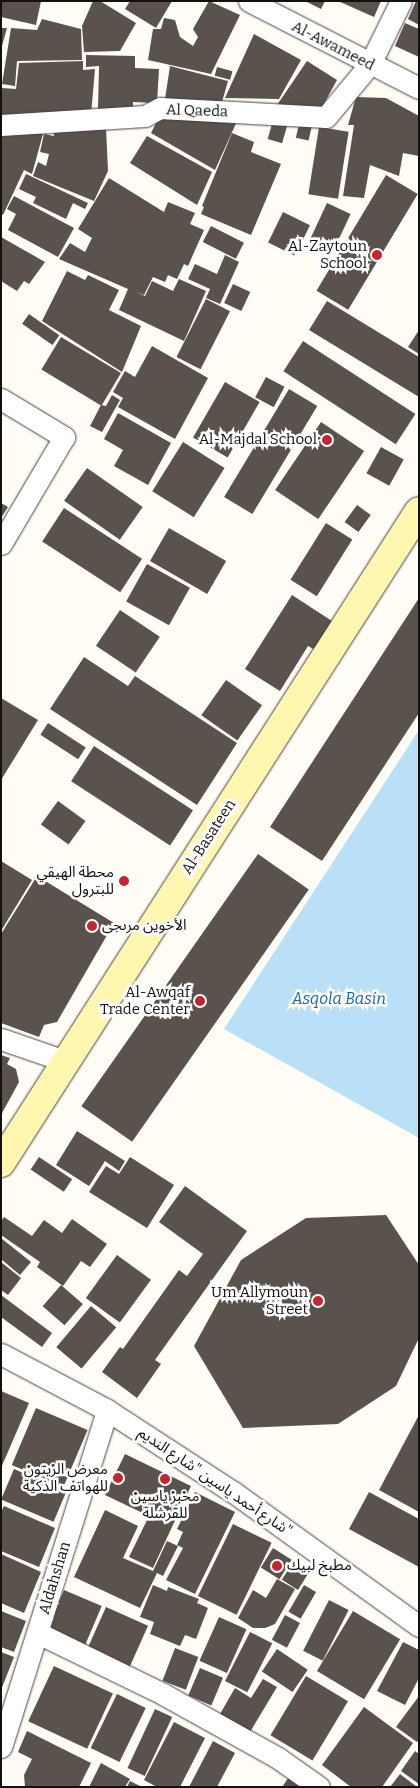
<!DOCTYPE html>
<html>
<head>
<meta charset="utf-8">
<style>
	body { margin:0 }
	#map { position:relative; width:420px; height:1788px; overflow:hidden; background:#fffdf5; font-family:Bitter,"Noto Sans Arabic",serif }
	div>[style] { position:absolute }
	.water>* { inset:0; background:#b9e0f7 }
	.building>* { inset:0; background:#5a524d; transform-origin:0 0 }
	.roads { filter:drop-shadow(0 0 1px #444) drop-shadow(0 0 1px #444) }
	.street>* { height:21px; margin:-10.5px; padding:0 10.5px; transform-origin:10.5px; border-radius:10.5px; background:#fff }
	.secondary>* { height:28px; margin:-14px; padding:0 14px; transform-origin:14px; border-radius:14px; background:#fff6b0 }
	.dots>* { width:14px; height:14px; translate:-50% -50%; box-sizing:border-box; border:2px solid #fff; border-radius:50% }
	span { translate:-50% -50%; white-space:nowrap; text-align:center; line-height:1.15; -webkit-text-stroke:5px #fff; paint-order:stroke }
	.street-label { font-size:15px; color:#111 }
	.poi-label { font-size:15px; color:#111 }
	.right { translate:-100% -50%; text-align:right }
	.left { translate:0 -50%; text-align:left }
	.water-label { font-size:16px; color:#1768a6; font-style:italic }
	.frame { position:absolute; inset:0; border:2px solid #111; pointer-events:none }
</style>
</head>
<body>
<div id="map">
	<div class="water">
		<div style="clip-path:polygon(419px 730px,419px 1138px,224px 1029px)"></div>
	</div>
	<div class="building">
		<div style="clip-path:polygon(2px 1px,41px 1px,36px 25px,1px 17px)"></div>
		<div style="clip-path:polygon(93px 1px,100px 1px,136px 23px,120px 51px,84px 52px,82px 26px)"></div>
		<div style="clip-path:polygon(130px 1px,172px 1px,156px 28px,125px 9px)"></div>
		<div style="clip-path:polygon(209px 1px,240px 15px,211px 74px,148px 60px,153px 29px,161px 29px,164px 18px,175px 20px,180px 37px,193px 46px,198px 37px,193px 29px)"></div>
		<div style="clip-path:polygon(305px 1px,325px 1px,321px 9px)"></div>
		<div style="clip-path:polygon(338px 1px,381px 1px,374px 17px)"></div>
		<div style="clip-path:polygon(416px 1px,419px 1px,419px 25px,408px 19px)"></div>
		<div style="clip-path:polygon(42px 19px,81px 29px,82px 60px,17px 61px,15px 86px,2px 84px,11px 28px,37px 30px)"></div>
		<div style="clip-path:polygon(405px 23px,419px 29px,419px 57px,395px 46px)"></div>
		<div style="clip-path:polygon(1px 28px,7px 28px,2px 46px,1px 46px)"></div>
		<div style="clip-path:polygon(254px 34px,301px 60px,279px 99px,225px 98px)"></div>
		<div style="clip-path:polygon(86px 55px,135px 56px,135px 68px,159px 69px,157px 103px,133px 102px,133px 110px,98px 109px,99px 66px,86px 67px)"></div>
		<div style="clip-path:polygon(83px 61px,83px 70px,95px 69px,91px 115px,1px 117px,2px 88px,16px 89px,19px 63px)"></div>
		<div style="clip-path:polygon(307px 61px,337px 80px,320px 111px,277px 105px)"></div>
		<div style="clip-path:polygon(170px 66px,228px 81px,222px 102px,165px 99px)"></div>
		<div style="left:217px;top:67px;width:16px;height:9px;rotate:15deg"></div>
		<div style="clip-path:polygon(356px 97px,386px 98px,419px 116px,419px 156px,403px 153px,399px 176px,370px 165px,364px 198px,343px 196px,354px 125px,348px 125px)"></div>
		<div style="clip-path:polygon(161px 113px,238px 119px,215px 170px,151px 133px)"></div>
		<div style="left:274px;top:117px;width:15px;height:23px;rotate:16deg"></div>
		<div style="left:299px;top:124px;width:13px;height:14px;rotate:13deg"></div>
		<div style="left:319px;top:127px;width:30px;height:68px;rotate:9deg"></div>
		<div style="clip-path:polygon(106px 128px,108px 171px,94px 201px,33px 176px,38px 162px,46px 166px,49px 154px,40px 152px,44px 134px,54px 136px,54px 132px)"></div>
		<div style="clip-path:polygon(1px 133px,43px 134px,32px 174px,24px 170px,3px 215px,1px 214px)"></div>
		<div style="clip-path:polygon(232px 133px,254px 142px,251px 152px,281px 164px,251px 235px,201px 214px,204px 207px,202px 206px)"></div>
		<div style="clip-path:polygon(147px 136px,212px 172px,197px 205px,130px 163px)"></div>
		<div style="clip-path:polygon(26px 174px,88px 203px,85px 209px,73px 203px,66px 219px,33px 203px,36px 197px,19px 189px)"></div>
		<div style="left:386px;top:175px;width:37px;height:135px;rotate:31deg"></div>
		<div style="clip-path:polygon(109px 178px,164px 212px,168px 202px,195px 213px,190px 224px,204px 230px,188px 266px,184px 264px,177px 279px,168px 275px,165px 282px,153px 277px,144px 295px,136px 292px,145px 296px,152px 281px,173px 291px,179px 279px,206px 291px,184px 341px,119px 310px,128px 289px,59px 259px,70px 243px,85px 252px,92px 238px,78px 229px)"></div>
		<div style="clip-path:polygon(14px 196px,74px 228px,58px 257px,8px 230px,16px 214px,7px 209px)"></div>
		<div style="left:327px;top:203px;width:26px;height:40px;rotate:25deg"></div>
		<div style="left:283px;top:212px;width:30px;height:34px;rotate:26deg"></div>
		<div style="left:211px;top:226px;width:37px;height:18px;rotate:27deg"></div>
		<div style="clip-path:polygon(1px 237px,45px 262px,29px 284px,24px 281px,17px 291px,1px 281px)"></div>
		<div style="clip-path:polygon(225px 255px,239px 262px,220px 304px,206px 298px,210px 289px,188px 279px,195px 264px,217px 274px)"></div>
		<div style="clip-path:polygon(67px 271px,85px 280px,88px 275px,119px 290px,109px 310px,141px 326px,122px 372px,42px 321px)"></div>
		<div style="left:233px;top:284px;width:19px;height:21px;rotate:25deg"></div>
		<div style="left:206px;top:299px;width:27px;height:65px;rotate:27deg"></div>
		<div style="clip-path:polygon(327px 301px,419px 357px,419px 397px,309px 330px)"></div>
		<div style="left:29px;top:314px;width:37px;height:12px;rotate:35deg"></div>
		<div style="clip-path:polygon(419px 330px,419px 354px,408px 347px)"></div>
		<div style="left:61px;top:337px;width:70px;height:38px;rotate:31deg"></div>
		<div style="left:303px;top:341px;width:134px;height:36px;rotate:33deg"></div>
		<div style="clip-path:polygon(152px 346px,208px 378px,175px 439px,118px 407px,123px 398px,113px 392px,125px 371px,135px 377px)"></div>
		<div style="left:266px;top:377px;width:21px;height:23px;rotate:28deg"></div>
		<div style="left:225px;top:382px;width:40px;height:64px;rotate:30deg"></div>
		<div style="left:289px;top:389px;width:33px;height:126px;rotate:31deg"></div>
		<div style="clip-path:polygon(112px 395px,120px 400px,102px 432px,90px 426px,101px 405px,106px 406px)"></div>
		<div style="clip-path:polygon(118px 413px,171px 443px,148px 485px,114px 466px,123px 450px,104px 439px)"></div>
		<div style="left:321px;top:422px;width:52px;height:82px;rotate:34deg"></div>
		<div style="left:183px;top:442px;width:49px;height:58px;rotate:32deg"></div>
		<div style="left:381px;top:447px;width:26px;height:30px;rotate:29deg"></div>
		<div style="left:87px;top:468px;width:68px;height:40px;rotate:35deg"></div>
		<div style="clip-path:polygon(1px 503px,8px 507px,1px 518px)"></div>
		<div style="left:357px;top:505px;width:17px;height:21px;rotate:36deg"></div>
		<div style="left:64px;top:508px;width:93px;height:40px;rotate:33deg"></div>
		<div style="left:326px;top:523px;width:31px;height:67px;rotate:32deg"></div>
		<div style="left:169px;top:528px;width:66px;height:38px;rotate:30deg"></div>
		<div style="left:147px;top:564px;width:49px;height:43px;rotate:29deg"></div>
		<div style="clip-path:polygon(292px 595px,335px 623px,317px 651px,308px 646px,280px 691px,245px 669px)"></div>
		<div style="clip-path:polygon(419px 598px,419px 713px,322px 861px,270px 827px)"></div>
		<div style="left:120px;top:610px;width:48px;height:43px;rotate:34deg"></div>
		<div style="clip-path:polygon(84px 657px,128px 686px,135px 676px,237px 743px,197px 805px,50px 709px)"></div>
		<div style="left:226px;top:680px;width:44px;height:43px;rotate:35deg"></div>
		<div style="clip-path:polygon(1px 698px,38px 720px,1px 780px)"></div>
		<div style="left:48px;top:723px;width:45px;height:14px;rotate:33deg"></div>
		<div style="left:94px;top:746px;width:118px;height:42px;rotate:33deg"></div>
		<div style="left:58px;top:801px;width:34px;height:29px;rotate:36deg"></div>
		<div style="left:258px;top:854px;width:62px;height:308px;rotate:35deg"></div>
		<div style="clip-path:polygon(1px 861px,32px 880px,1px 931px)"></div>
		<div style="clip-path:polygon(37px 876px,114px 923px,57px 1022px,44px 1025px,39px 1037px,1px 1023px,1px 934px)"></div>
		<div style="clip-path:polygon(1px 1055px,10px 1058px,7px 1064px,16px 1069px,19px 1082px,1px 1115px)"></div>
		<div style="clip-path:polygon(77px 1131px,125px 1161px,119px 1171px,105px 1161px,89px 1186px,56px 1165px)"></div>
		<div style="left:39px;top:1157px;width:40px;height:15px;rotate:34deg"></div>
		<div style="clip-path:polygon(130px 1157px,174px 1185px,147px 1228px,89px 1192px,106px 1166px,119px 1174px)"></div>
		<div style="clip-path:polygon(185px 1186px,247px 1231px,155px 1360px,161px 1364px,137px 1398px,102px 1372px,120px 1347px,123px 1349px,179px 1270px,187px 1276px,203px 1254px,159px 1222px)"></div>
		<div style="clip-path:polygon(386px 1215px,419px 1265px,419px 1338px,396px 1386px,338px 1424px,243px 1428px,194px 1346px,241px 1260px,306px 1218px)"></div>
		<div style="clip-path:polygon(4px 1217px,32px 1236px,44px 1220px,62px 1233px,72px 1219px,107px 1244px,90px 1267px,81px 1261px,63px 1286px,37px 1267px,40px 1262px,1px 1235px,1px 1221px)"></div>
		<div style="clip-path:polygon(1px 1238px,31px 1262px,20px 1275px,1px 1259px)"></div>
		<div style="left:117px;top:1255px;width:42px;height:53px;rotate:36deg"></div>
		<div style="clip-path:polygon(1px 1262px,21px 1278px,8px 1295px,1px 1290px)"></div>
		<div style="left:61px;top:1285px;width:29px;height:28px;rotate:41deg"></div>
		<div style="clip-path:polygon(1px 1295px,52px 1333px,42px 1347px,1px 1317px)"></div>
		<div style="left:91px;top:1306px;width:33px;height:54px;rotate:40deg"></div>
		<div style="clip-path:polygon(1px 1391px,29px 1403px,1px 1468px)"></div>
		<div style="left:36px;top:1408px;width:56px;height:62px;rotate:23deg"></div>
		<div style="clip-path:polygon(419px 1415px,419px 1512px,379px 1490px)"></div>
		<div style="clip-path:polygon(125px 1454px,191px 1486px,153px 1568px,129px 1557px,149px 1516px,105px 1495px)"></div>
		<div style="left:14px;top:1469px;width:57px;height:33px;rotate:23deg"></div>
		<div style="clip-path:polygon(195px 1492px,235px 1512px,195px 1594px,166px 1580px,183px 1548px,177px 1545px,183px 1532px,177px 1529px)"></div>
		<div style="clip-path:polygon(369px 1492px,419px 1519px,419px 1567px,349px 1529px)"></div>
		<div style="clip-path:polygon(4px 1506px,55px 1528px,39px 1567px,1px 1551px,1px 1512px)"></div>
		<div style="clip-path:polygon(105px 1510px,138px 1526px,123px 1558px,153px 1571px,167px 1541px,178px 1546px,163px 1576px,157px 1573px,140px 1608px,74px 1577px)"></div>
		<div style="left:233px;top:1524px;width:43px;height:80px;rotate:26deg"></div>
		<div style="left:273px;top:1548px;width:22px;height:23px;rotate:32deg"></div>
		<div style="clip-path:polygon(1px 1554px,41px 1572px,24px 1613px,1px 1603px)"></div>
		<div style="left:293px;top:1562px;width:19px;height:21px;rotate:32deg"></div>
		<div style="clip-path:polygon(277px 1579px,295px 1589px,275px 1624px,265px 1628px,253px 1628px,238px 1618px,253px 1590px,266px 1598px)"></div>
		<div style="clip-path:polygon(153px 1585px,167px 1591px,168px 1587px,199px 1599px,197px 1603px,208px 1608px,196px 1639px,185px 1635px,180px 1646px,150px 1634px,154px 1622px,140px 1617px)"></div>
		<div style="left:304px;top:1585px;width:14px;height:31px;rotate:30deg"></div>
		<div style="left:64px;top:1590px;width:41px;height:43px;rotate:23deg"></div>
		<div style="left:329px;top:1600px;width:22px;height:57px;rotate:27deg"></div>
		<div style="left:106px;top:1607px;width:46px;height:45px;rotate:24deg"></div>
		<div style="clip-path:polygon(1px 1611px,26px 1621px,14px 1652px,1px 1647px)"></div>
		<div style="left:353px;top:1611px;width:55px;height:70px;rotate:31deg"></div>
		<div style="left:285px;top:1615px;width:17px;height:28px;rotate:28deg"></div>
		<div style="left:219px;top:1617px;width:30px;height:48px;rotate:24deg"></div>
		<div style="left:250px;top:1632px;width:25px;height:55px;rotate:27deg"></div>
		<div style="clip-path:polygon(403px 1642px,419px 1650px,419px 1678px,405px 1705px,377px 1691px)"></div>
		<div style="left:175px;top:1648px;width:25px;height:35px;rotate:21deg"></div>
		<div style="left:277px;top:1649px;width:37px;height:27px;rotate:34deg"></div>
		<div style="clip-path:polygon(1px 1652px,14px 1657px,1px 1690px)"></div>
		<div style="left:54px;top:1666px;width:65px;height:61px;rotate:25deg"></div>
		<div style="left:200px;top:1668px;width:25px;height:30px;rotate:23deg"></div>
		<div style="left:306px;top:1676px;width:49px;height:69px;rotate:31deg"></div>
		<div style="clip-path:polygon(263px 1679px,277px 1687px,250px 1732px,220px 1714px,235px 1688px,251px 1698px)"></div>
		<div style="left:117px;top:1694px;width:32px;height:60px;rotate:26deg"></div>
		<div style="clip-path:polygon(419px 1696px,419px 1740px,417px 1742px,396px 1727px)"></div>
		<div style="clip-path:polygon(364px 1707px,413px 1743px,382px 1787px,351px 1787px,322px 1765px)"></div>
		<div style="left:155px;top:1709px;width:19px;height:65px;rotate:25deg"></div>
		<div style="clip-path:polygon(174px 1722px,205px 1738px,180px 1787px,157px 1787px,144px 1780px)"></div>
		<div style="clip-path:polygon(27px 1731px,91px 1763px,79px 1787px,25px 1787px,24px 1775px,32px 1759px,18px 1752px)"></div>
		<div style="clip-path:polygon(213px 1741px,235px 1753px,217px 1787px,189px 1787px)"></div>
		<div style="clip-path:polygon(415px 1751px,419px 1754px,419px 1784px,401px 1771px)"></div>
		<div style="clip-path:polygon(101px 1763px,130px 1779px,125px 1787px,89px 1787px)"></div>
		<div style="clip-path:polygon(400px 1774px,417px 1787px,390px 1787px)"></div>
		<div style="clip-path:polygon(289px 1777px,305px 1787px,282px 1787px)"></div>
		<div style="clip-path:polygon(130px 1781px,142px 1787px,127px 1787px)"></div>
	</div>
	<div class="roads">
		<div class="street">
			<div style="left:249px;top:1px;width:191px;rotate:27.1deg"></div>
			<div style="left:1px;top:125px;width:144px;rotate:-3.6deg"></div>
			<div style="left:145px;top:116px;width:17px;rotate:-28deg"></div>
			<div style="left:160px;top:108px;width:166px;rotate:3.1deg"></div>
			<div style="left:326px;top:117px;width:69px;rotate:-50.3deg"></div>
			<div style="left:370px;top:64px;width:70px;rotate:-63.8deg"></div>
			<div style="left:1px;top:399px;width:74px;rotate:31.1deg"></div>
			<div style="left:64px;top:437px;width:124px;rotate:120.5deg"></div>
			<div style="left:1px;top:1039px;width:68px;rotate:19deg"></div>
			<div style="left:1px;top:1354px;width:120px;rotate:27.8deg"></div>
			<div style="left:107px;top:1410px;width:150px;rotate:33.1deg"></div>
			<div style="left:233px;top:1492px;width:229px;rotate:35.8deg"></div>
			<div style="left:38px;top:1633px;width:139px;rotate:26deg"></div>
			<div style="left:163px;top:1694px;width:132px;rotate:29.1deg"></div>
			<div style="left:278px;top:1758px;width:50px;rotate:35.3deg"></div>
			<div style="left:1px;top:1747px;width:353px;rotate:-72.5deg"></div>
		</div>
		<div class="secondary">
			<div style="left:1px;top:1163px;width:774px;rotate:-57.34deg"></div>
		</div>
	</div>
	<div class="dots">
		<div style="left:377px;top:255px;background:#c4262e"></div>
		<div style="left:327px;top:440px;background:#c4262e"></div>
		<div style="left:124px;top:881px;background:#c4262e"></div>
		<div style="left:92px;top:926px;background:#c4262e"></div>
		<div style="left:200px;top:1001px;background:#c4262e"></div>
		<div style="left:318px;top:1301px;background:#c4262e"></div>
		<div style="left:118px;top:1478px;background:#c4262e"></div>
		<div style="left:165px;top:1479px;background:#c4262e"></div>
		<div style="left:277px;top:1566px;background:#c4262e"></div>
	</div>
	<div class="street-label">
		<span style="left:333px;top:46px;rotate:27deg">Al-Awameed</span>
		<span style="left:197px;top:111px;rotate:2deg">Al Qaeda</span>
		<span style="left:209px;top:837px;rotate:-57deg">Al-Basateen</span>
		<span style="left:215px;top:1482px;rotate:34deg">شارع أحمد ياسين "شارع النديم"</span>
		<span style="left:55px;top:1578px;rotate:-73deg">Aldahshan</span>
	</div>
	<div class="poi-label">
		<span class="right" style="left:367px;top:255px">Al-Zaytoun<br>School</span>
		<span class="right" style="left:317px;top:440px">Al-Majdal School</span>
		<span class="right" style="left:114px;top:881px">محطة الهيقي<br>للبترول</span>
		<span class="left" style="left:102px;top:926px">الأخوين مرىجى</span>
		<span class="right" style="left:190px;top:1001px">Al-Awqaf<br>Trade Center</span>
		<span class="right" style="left:308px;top:1301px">Um Allymoun<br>Street</span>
		<span class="right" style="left:108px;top:1478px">معرض الزيتون<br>للهواتف الذكية</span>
		<span style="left:165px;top:1505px">مخبز ياسين<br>للقرشلة</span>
		<span class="left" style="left:287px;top:1566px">مطبخ لبيك</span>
	</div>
	<div class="water-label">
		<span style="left:339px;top:999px">Asqola Basin</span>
	</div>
	<div class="frame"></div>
</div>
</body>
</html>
